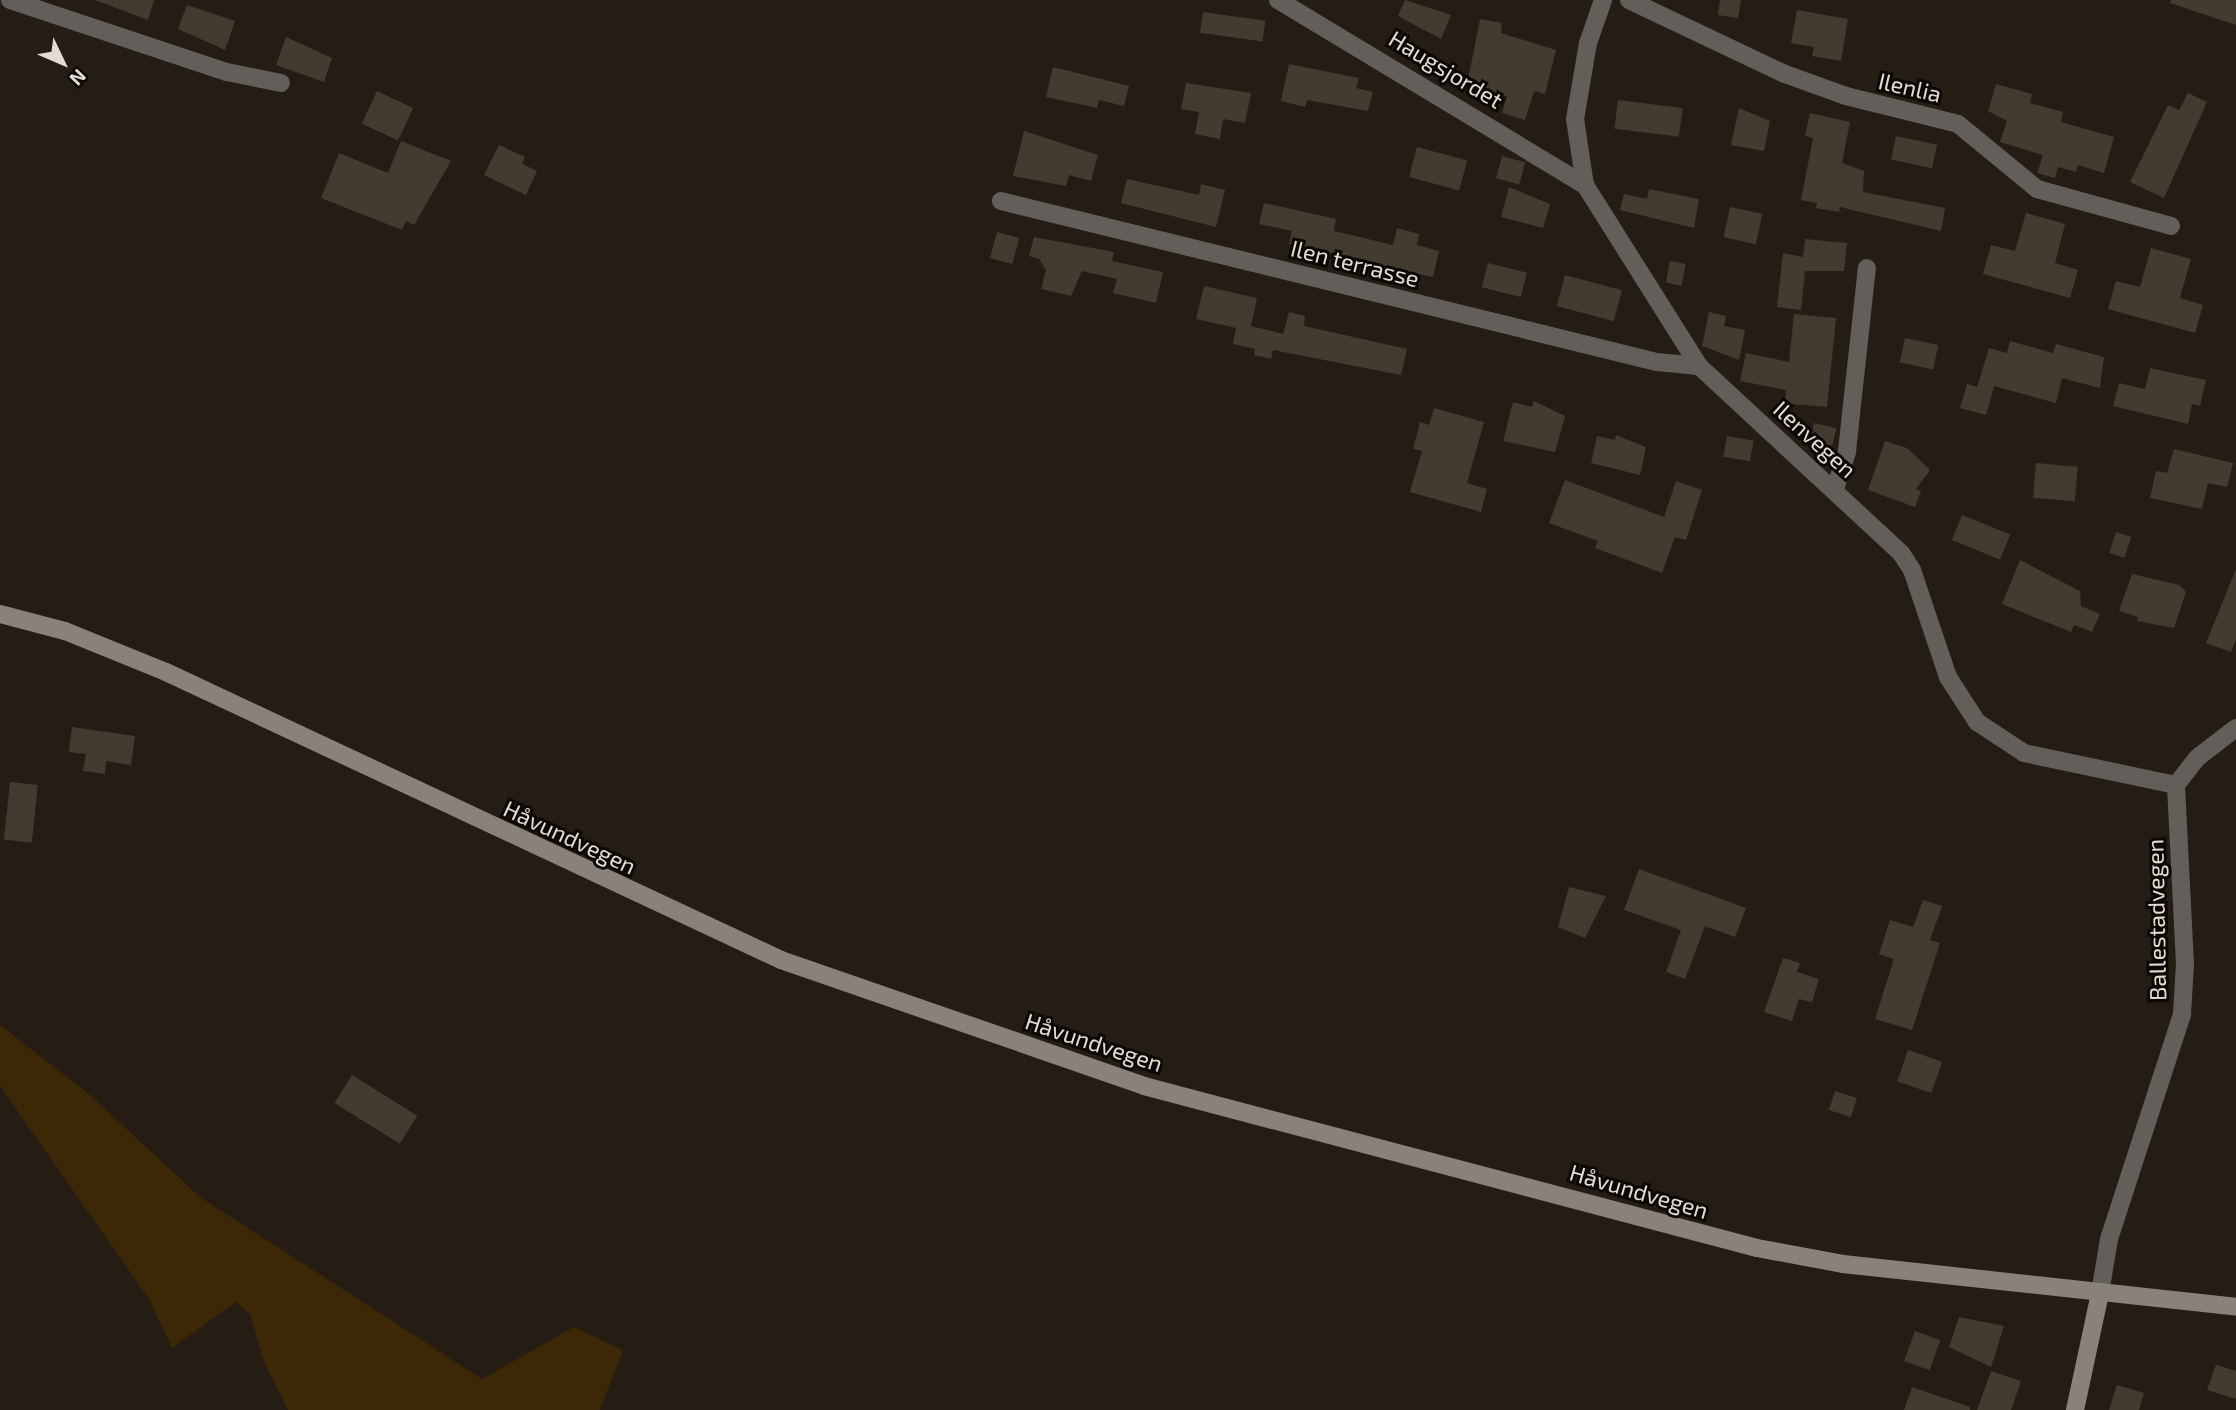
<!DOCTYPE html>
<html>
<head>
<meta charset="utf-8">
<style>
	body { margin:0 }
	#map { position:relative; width:2236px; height:1410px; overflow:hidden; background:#251d13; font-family:"Exo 2",sans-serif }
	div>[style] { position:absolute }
	.green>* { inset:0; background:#3c2706 }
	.building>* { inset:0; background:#433b30; transform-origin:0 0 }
	.minor>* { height:18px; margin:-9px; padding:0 9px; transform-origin:9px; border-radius:9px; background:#625e59 }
	.secondary>* { height:18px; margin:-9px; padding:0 9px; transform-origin:9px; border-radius:9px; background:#89827a }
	span { translate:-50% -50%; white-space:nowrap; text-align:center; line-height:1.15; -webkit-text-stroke:6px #0b0805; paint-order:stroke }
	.street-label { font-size:23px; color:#e1dcd5 }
	.north { position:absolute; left:28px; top:28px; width:70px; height:70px; -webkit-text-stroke:5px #0b0805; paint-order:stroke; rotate:134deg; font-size:19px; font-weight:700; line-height:28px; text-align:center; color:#e1dcd5 }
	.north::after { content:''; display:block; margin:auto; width:24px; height:32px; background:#e1dcd5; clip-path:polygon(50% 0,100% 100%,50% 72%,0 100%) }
</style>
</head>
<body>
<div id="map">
	<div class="green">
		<div style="clip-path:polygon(0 1025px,90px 1095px,200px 1197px,482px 1379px,574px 1327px,623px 1350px,600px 1410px,288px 1410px,264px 1362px,250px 1314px,236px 1302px,172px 1348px,149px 1299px,0 1086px)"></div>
	</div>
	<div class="building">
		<div style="clip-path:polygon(95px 0,154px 0,148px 20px)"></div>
		<div style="clip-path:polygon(1405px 0,1451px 15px,1441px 39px,1398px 16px)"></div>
		<div style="clip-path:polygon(1720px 0,1741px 0,1738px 18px,1718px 15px)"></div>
		<div style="clip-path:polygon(2171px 0,2236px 0,2236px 25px,2170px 3px)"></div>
		<div style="clip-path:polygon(187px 5px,235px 21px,225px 50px,178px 29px)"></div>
		<div style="clip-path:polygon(1797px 10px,1848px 19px,1841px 61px,1812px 56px,1814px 47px,1791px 43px)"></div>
		<div style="left:1203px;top:12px;width:63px;height:21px;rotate:8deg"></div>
		<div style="clip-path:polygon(1480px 19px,1502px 23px,1501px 33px,1556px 50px,1545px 94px,1534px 91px,1525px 120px,1502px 113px,1507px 96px,1477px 91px,1479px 82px,1468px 80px)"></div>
		<div style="clip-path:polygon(286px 37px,332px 58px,324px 82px,276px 65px)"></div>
		<div style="clip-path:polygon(1289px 64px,1359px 78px,1356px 88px,1373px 92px,1368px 111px,1307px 100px,1305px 107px,1281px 101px)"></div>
		<div style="clip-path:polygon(1053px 67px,1129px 86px,1124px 106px,1099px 100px,1097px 108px,1046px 97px)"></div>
		<div style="clip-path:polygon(1186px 83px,1251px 93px,1245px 123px,1223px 119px,1220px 139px,1195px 134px,1199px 112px,1181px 109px)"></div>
		<div style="clip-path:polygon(1996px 84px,2032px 94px,2030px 103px,2063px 112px,2061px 122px,2114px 137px,2104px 173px,2078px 165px,2076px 172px,2058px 167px,2055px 178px,2037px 173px,2043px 155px,2000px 142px,2007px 121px,1988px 111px)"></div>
		<div style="left:377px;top:91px;width:40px;height:36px;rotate:25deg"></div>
		<div style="clip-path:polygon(2188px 93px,2207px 102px,2164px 198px,2130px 182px,2168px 105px,2179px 110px)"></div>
		<div style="left:1618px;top:100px;width:65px;height:29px;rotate:7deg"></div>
		<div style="clip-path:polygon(1739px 108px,1770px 121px,1764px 151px,1731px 145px)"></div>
		<div style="clip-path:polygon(1810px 113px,1850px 122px,1842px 163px,1864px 171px,1863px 192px,1945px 208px,1941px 231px,1840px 207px,1839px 212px,1816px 208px,1817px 203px,1801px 200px,1813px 138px,1805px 136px)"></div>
		<div style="clip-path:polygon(1024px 131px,1098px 155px,1091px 181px,1069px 175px,1066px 186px,1013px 176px)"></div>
		<div style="left:1896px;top:136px;width:42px;height:24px;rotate:12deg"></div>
		<div style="clip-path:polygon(401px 141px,451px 161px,414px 225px,406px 221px,402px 230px,321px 198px,339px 153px,388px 173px)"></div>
		<div style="clip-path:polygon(499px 145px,525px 157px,522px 164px,537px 171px,526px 195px,484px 175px)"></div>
		<div style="left:1417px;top:147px;width:52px;height:31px;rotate:15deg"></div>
		<div style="left:1502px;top:156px;width:24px;height:23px;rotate:15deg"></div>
		<div style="clip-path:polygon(1127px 179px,1199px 195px,1201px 184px,1225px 190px,1216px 227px,1121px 203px)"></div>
		<div style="clip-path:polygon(1509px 187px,1550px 204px,1543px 228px,1501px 217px)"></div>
		<div style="clip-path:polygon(1649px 189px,1699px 199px,1694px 228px,1620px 210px,1624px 194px,1647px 199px)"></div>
		<div style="clip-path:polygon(1264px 203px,1336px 219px,1334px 231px,1393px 245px,1397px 228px,1419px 234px,1417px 245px,1439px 251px,1433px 277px,1289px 244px,1292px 231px,1259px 224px)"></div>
		<div style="left:1730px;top:207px;width:33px;height:31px;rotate:12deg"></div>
		<div style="clip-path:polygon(2026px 213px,2065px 224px,2055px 263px,2078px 270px,2070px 298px,1983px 274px,1991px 245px,2015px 251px)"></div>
		<div style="left:997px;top:232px;width:23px;height:27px;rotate:15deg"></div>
		<div style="clip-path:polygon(1034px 237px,1114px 252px,1112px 261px,1163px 272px,1156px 303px,1113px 293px,1117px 279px,1082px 271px,1071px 296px,1041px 289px,1046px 270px,1039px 259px,1029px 256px)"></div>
		<div style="clip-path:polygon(1805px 239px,1847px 243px,1844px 271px,1805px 271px,1801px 310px,1777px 307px,1783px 253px,1803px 257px)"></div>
		<div style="clip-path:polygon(2151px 248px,2191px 259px,2180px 298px,2203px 305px,2195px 333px,2108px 309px,2116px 281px,2140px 287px)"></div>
		<div style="left:1670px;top:261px;width:16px;height:22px;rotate:11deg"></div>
		<div style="left:1488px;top:263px;width:40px;height:25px;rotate:14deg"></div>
		<div style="left:1565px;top:275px;width:59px;height:32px;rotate:15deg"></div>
		<div style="clip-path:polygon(1204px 286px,1257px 298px,1251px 326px,1283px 334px,1289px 312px,1305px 316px,1304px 326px,1407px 349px,1401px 375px,1273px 350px,1271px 359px,1254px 355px,1255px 349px,1233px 344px,1236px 328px,1196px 319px)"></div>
		<div style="clip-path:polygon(1709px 312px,1726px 316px,1724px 326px,1745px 330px,1739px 360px,1702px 346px)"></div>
		<div style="clip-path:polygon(1794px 314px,1836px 318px,1827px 407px,1792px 404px,1785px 400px,1786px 390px,1740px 381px,1746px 353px,1789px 362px)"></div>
		<div style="left:1905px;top:338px;width:34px;height:25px;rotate:12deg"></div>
		<div style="clip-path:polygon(2010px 341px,2053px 353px,2056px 344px,2104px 357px,2100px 388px,2062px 378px,2056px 403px,1994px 386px,1986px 415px,1960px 408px,1967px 384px,1977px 387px,1989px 348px,2007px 353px)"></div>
		<div style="clip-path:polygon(2150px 368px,2206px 380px,2200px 406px,2192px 404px,2188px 424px,2113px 406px,2119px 383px,2145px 389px)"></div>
		<div style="clip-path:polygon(1534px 401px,1565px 416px,1555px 452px,1503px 441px,1513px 402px,1532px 407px)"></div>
		<div style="clip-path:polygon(1434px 408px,1484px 422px,1467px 483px,1487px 489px,1481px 512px,1410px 492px,1422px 451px,1413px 449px,1420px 422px,1429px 425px)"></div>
		<div style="left:1814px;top:423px;width:23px;height:23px;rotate:13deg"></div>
		<div style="clip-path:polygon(1616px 435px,1646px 447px,1640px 475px,1591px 463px,1597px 436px,1615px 440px)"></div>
		<div style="left:1727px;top:436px;width:27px;height:21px;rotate:10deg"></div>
		<div style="clip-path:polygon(1885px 441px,1907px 448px,1930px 470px,1916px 489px,1921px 491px,1915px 507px,1868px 490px)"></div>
		<div style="clip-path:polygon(2174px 449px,2233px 463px,2227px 487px,2208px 483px,2202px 509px,2150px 498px,2156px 471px,2167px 473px)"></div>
		<div style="left:2036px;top:463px;width:42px;height:35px;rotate:5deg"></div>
		<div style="clip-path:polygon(1565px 480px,1664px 517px,1676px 481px,1702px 490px,1686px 540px,1675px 537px,1662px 573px,1595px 548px,1598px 541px,1549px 523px)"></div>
		<div style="left:1962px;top:515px;width:52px;height:27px;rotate:22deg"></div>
		<div style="left:2116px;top:532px;width:16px;height:22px;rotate:18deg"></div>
		<div style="clip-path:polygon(2020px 560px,2080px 591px,2081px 606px,2100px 614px,2092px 632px,2074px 625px,2071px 632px,2002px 604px)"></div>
		<div style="clip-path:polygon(2236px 569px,2236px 639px,2231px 652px,2206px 643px)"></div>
		<div style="clip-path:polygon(2132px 574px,2179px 585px,2186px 592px,2174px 628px,2137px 621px,2138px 617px,2119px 611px)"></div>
		<div style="clip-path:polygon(72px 727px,135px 736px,131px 765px,106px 761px,105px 774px,83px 771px,86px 754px,69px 752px)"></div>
		<div style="left:10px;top:782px;width:28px;height:58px;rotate:6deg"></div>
		<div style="clip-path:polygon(1639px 869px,1746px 908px,1735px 937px,1705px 926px,1685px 979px,1666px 972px,1681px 930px,1624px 910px)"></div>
		<div style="clip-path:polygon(1569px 887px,1606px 896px,1585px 938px,1558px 927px)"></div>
		<div style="clip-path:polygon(1923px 900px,1942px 906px,1930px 940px,1940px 943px,1912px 1030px,1875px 1019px,1894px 959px,1879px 954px,1890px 920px,1913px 927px)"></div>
		<div style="clip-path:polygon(1783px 958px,1800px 963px,1797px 972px,1819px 979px,1812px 1002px,1799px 999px,1792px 1021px,1764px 1012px)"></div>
		<div style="left:1908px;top:1050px;width:36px;height:33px;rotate:19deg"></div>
		<div style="left:352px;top:1075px;width:77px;height:33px;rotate:32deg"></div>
		<div style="left:1835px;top:1091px;width:23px;height:20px;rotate:18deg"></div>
		<div style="clip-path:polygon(1959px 1317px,2004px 1326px,1991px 1367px,1949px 1347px)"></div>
		<div style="left:1915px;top:1331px;width:27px;height:32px;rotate:20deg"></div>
		<div style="clip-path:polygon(2216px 1365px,2236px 1371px,2236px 1399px,2207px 1390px)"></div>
		<div style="clip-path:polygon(1991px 1371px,2021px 1381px,2011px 1410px,1977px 1410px)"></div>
		<div style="clip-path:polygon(2117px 1385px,2144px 1393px,2139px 1410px,2109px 1410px)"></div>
		<div style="clip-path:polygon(1912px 1387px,1970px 1407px,1970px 1410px,1904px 1410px)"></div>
	</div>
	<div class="minor">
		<div style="left:10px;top:0;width:229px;rotate:18.4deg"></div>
		<div style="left:227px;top:72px;width:55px;rotate:11.5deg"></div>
		<div style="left:1278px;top:0;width:358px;rotate:31.1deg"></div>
		<div style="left:1603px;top:0;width:46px;rotate:109.2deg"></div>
		<div style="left:1588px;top:43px;width:77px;rotate:99.7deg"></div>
		<div style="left:1575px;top:119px;width:67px;rotate:81.4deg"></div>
		<div style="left:1585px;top:185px;width:214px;rotate:57.8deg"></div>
		<div style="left:1699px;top:366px;width:275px;rotate:42.8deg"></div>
		<div style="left:1901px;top:553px;width:20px;rotate:57deg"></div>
		<div style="left:1912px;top:570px;width:113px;rotate:71.4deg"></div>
		<div style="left:1948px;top:677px;width:54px;rotate:57.2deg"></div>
		<div style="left:1977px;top:722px;width:56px;rotate:33.4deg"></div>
		<div style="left:2024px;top:753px;width:155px;rotate:11.9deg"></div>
		<div style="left:1629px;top:0;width:173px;rotate:25.4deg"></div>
		<div style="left:1785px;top:74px;width:65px;rotate:19.8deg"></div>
		<div style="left:1846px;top:96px;width:115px;rotate:14deg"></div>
		<div style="left:1958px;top:124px;width:102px;rotate:39.4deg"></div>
		<div style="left:2037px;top:189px;width:139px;rotate:15.4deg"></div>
		<div style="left:1001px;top:201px;width:675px;rotate:13.79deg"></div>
		<div style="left:1657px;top:362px;width:42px;rotate:5.4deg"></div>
		<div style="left:1835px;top:489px;width:40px;rotate:-72deg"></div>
		<div style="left:1847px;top:451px;width:184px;rotate:-83.8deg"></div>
		<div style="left:2100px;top:1293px;width:55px;rotate:-80.5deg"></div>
		<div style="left:2109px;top:1239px;width:237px;rotate:-72deg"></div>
		<div style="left:2182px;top:1014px;width:50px;rotate:-86.6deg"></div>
		<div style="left:2185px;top:964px;width:179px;rotate:-92.9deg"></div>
		<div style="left:2176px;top:785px;width:34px;rotate:-52deg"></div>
		<div style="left:2197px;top:758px;width:49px;rotate:-37.6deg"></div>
	</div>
	<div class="secondary">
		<div style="left:0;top:614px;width:67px;rotate:14.7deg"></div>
		<div style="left:65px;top:631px;width:109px;rotate:22.1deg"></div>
		<div style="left:166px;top:672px;width:679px;rotate:25.09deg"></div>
		<div style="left:781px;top:960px;width:384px;rotate:19.1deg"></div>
		<div style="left:1144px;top:1086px;width:634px;rotate:14.8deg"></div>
		<div style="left:1757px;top:1248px;width:87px;rotate:10.5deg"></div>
		<div style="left:1843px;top:1264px;width:395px;rotate:6.2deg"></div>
		<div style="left:2075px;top:1410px;width:120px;rotate:-77.9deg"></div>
	</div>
	<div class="street-label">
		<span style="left:1446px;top:69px;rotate:31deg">Haugsjordet</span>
		<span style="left:1910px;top:87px;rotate:13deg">Ilenlia</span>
		<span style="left:1355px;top:263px;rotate:14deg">Ilen terrasse</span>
		<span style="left:1815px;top:439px;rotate:42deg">Ilenvegen</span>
		<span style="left:570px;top:837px;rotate:25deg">Håvundvegen</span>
		<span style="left:2156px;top:920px;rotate:-91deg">Ballestadvegen</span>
		<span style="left:1094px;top:1042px;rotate:18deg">Håvundvegen</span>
		<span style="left:1639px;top:1191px;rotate:16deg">Håvundvegen</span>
	</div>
	<div class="north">N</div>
</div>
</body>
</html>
